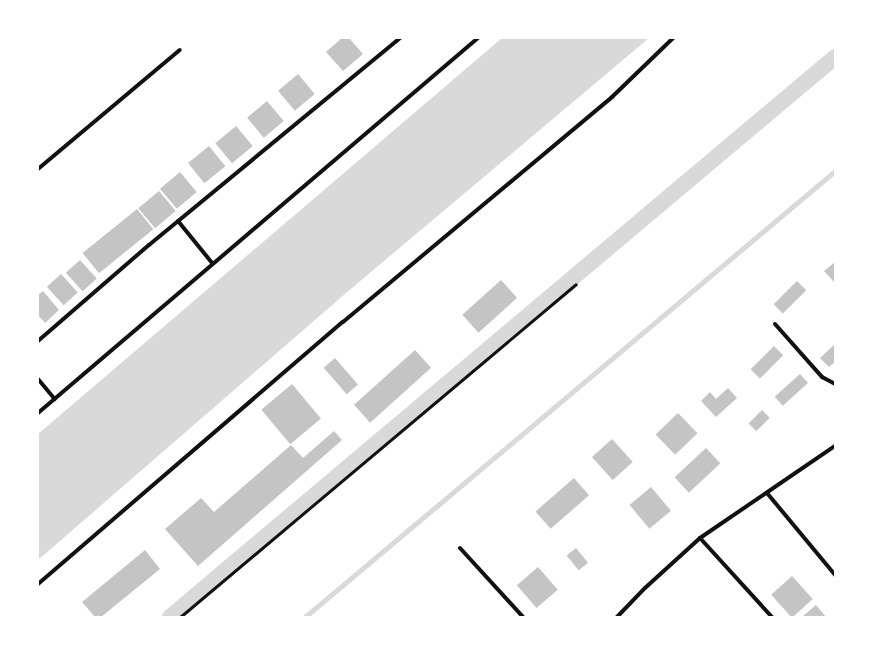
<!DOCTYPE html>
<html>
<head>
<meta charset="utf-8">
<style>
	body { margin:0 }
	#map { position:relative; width:873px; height:655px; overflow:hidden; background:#fff; font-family:Ubuntu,sans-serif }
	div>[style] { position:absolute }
	.water>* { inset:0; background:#d9d9d9 }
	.stream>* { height:4.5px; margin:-2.25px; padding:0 2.25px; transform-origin:2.25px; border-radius:2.25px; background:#d9d9d9 }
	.canal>* { height:16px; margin:-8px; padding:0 8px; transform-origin:8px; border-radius:8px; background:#d9d9d9 }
	.building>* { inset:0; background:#c4c4c4; transform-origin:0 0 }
	.service>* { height:3px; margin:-1.5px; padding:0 1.5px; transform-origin:1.5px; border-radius:1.5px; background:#111 }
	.minor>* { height:4px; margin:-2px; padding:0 2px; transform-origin:2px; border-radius:2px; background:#111 }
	span { translate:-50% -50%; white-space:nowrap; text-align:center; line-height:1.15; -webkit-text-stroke:3px #fff; paint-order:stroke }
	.frame { position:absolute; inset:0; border:39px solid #fff; pointer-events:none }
</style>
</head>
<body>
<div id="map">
	<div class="water">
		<div style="clip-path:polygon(502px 38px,649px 38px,346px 293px,38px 560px,38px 434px)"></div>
	</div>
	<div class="stream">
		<div style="left:305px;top:617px;width:693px;rotate:-40.08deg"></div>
	</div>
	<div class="canal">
		<div style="left:170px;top:617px;width:869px;rotate:-40.1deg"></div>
	</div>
	<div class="building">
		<div style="clip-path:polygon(342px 38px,349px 38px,363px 54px,343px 71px,326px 52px)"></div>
		<div style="left:298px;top:74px;width:26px;height:26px;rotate:50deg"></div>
		<div style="left:267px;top:101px;width:26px;height:26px;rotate:50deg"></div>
		<div style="left:236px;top:126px;width:26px;height:27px;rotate:50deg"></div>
		<div style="left:209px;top:146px;width:26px;height:27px;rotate:51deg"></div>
		<div style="left:180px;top:172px;width:26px;height:26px;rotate:50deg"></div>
		<div style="left:159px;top:191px;width:26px;height:27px;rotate:50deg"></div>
		<div style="left:137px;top:209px;width:26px;height:70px;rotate:51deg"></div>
		<div style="left:80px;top:260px;width:25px;height:19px;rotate:48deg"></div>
		<div style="clip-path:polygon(835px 262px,835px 282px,834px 282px,824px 271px)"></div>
		<div style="left:61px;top:274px;width:25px;height:19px;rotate:48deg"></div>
		<div style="left:501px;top:280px;width:24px;height:52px;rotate:48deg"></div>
		<div style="left:797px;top:281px;width:13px;height:33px;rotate:45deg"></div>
		<div style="clip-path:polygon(43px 291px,59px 310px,45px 323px,38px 315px,38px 295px)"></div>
		<div style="clip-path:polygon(835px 344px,835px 362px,829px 367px,820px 358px)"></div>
		<div style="left:774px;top:346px;width:13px;height:33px;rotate:45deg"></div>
		<div style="left:415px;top:350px;width:24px;height:82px;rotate:48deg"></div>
		<div style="left:335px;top:358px;width:35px;height:15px;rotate:49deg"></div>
		<div style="left:800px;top:374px;width:12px;height:34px;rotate:48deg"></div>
		<div style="left:292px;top:384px;width:45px;height:40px;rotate:50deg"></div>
		<div style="clip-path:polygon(728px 388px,737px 398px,716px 417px,701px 401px,710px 392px,716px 399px)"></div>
		<div style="left:762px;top:410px;width:11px;height:19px;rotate:45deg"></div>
		<div style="left:678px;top:413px;width:28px;height:31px;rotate:46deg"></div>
		<div style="clip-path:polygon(334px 431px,342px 440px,198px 566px,165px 529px,201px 498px,214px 512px,291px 445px,303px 458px)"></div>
		<div style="left:612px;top:439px;width:31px;height:27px;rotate:48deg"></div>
		<div style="left:706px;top:448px;width:21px;height:43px;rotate:47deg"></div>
		<div style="left:574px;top:478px;width:23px;height:51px;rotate:49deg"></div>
		<div style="left:651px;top:487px;width:31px;height:28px;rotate:50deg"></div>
		<div style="left:576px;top:548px;width:19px;height:12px;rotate:51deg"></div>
		<div style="clip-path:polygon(145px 550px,160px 569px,101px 617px,95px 617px,82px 602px)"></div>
		<div style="left:538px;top:567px;width:30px;height:28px;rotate:49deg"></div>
		<div style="left:792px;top:576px;width:31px;height:28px;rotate:48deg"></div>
		<div style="clip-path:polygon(816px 605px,826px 617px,802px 617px)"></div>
	</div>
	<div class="service">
		<div style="left:180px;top:617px;width:517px;rotate:-40.06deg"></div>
	</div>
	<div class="minor">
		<div style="left:38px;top:169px;width:185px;rotate:-40deg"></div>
		<div style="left:178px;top:221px;width:55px;rotate:50.9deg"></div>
		<div style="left:775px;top:324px;width:71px;rotate:48.4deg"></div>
		<div style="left:822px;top:377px;width:15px;rotate:28deg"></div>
		<div style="left:38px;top:341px;width:147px;rotate:-40.9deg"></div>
		<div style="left:149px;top:245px;width:325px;rotate:-39.5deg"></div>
		<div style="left:38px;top:379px;width:26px;rotate:50deg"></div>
		<div style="left:38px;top:413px;width:578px;rotate:-40.44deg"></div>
		<div style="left:767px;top:493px;width:107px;rotate:50.3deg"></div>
		<div style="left:700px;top:538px;width:107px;rotate:47.7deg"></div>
		<div style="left:460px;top:548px;width:93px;rotate:47.6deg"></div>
		<div style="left:38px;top:584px;width:402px;rotate:-40.7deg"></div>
		<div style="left:343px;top:322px;width:351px;rotate:-39.9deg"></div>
		<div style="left:612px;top:97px;width:85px;rotate:-44deg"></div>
		<div style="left:617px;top:617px;width:40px;rotate:-46deg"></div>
		<div style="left:645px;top:588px;width:74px;rotate:-42.3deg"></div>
		<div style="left:700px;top:538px;width:163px;rotate:-34.3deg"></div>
	</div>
	<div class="frame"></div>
</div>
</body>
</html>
